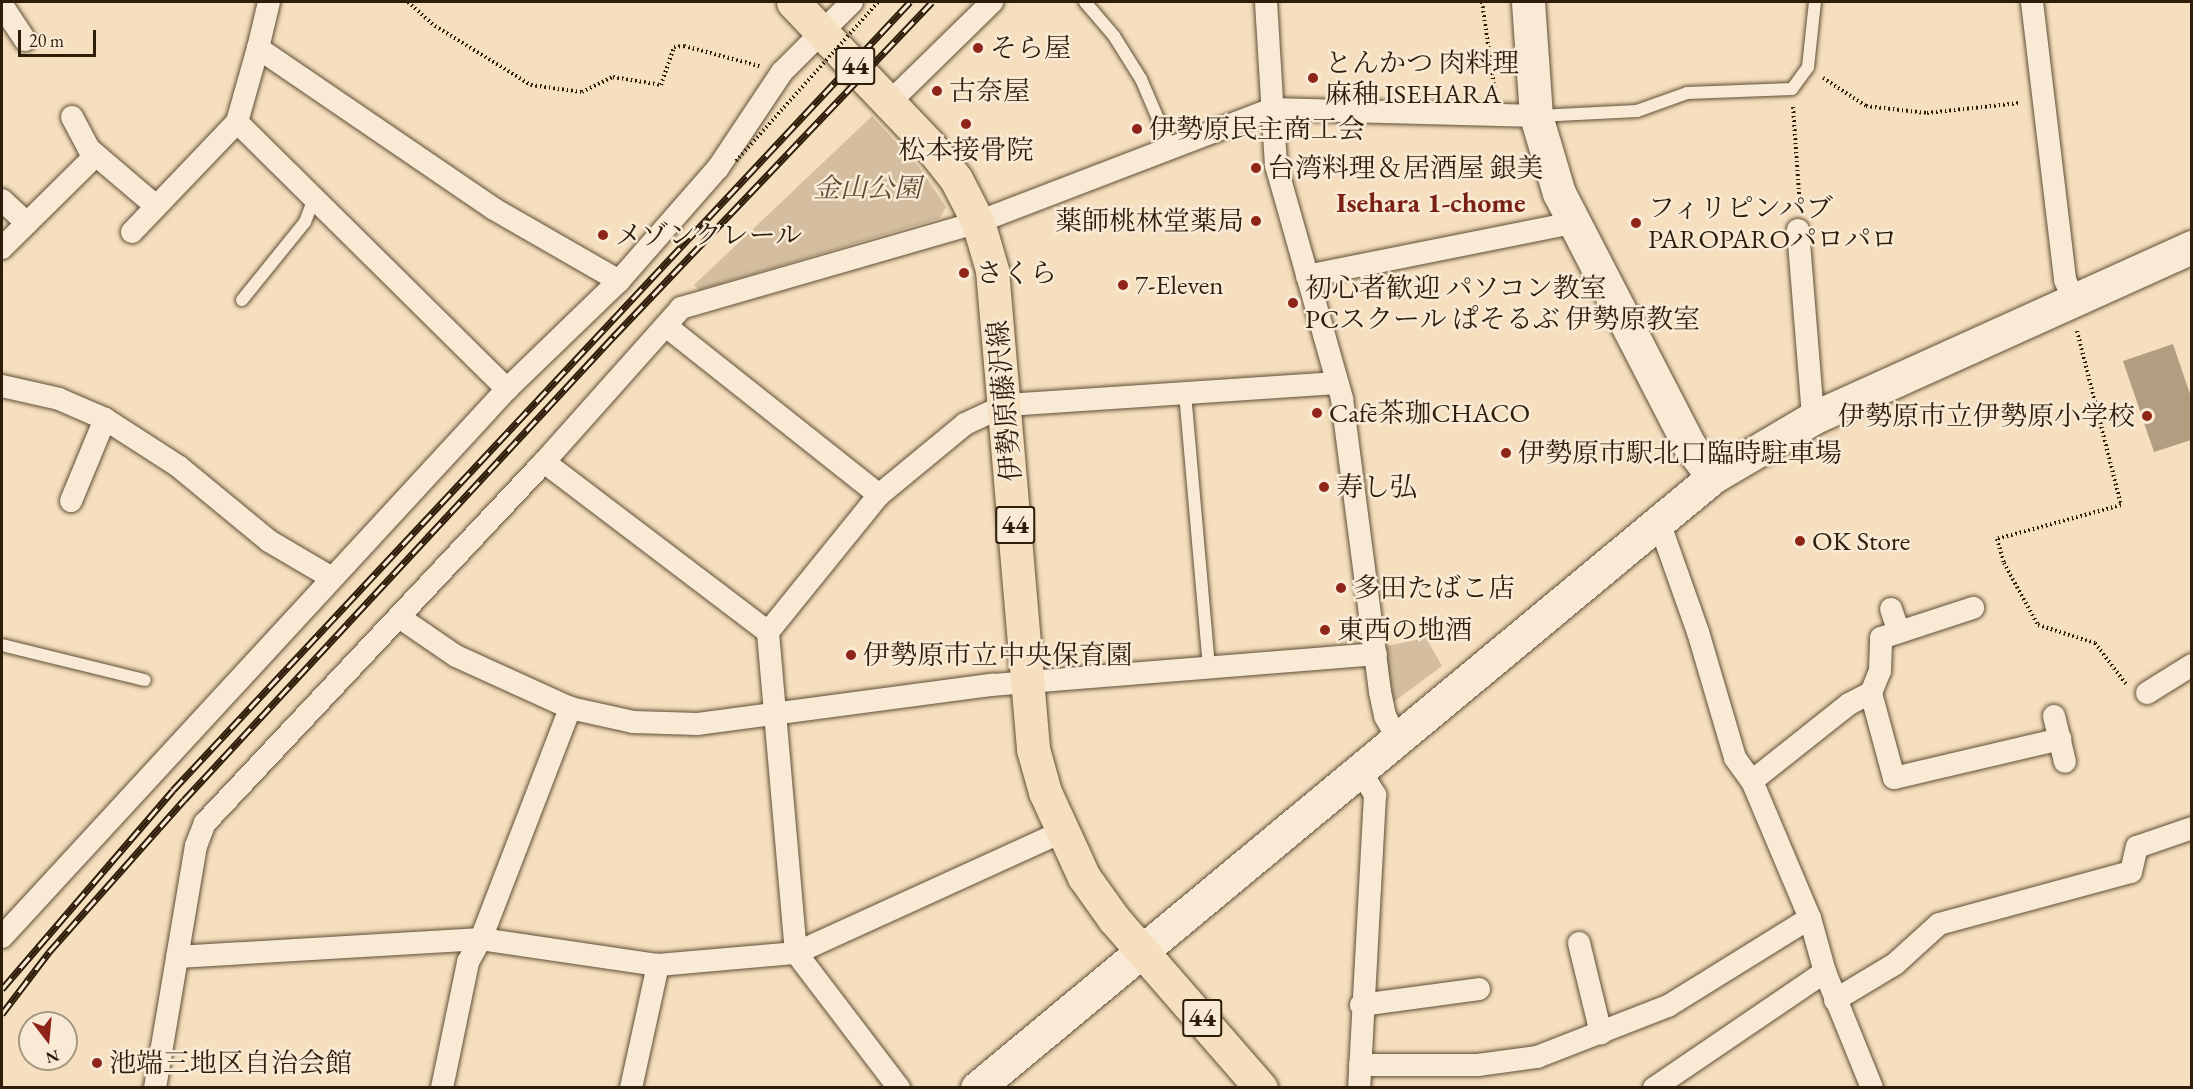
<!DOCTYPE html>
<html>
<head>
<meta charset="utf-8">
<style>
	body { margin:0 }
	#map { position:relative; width:2193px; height:1089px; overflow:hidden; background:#f6dfbe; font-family:"EB Garamond","Noto Serif JP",serif }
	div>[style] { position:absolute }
	.green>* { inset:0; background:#d4be9f }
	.water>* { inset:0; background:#b29d80 }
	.path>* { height:4px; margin-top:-2px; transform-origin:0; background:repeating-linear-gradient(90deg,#2d1d09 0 1.5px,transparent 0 4.5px) }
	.roads { filter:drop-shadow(0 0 2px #5f4e36) drop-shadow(0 0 2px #5f4e36) }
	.lane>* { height:12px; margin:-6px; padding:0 6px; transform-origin:6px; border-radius:6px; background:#f9ead5 }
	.street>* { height:22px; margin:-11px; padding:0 11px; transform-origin:11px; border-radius:11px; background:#f9ead5 }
	.secondary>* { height:33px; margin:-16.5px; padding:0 16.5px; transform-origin:16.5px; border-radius:16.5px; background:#f9ead5 }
	.primary>* { height:33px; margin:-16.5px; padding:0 16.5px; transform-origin:16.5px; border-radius:16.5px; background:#f6dfbe }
	.rail>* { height:7px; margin-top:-3.5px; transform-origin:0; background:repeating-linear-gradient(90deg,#f9ead5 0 14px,#2d1d09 0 28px); box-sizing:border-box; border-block:2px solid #2d1d09 }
	.path-bridge>* { height:4px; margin-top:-2px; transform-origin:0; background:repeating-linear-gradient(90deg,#2d1d09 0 1.5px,transparent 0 4.5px) }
	.dots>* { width:16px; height:16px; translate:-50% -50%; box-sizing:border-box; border:3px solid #f9ead5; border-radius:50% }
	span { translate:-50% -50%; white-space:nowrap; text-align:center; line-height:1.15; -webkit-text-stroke:5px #f9ead5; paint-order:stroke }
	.shield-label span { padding:2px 4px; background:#f9ead5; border:2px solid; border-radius:4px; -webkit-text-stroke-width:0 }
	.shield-label { font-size:26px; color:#2d1d09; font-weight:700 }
	.poi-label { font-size:27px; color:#2d1d09 }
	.left { translate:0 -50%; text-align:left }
	.right { translate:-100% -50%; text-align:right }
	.park-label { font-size:27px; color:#5f4d36; font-style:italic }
	.street-label { font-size:27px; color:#2d1d09 }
	.neighbourhood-label { font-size:28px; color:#7a1f14; font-weight:700 }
	.frame { position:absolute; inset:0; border:3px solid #2d1d09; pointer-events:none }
	.north { position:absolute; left:18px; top:1011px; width:60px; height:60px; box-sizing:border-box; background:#f9ead5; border:2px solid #a79883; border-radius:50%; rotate:164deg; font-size:16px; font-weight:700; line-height:24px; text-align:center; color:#2d1d09 }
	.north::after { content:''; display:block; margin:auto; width:21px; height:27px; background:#8f2418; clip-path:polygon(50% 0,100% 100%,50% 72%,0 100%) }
	.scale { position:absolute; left:18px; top:30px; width:78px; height:27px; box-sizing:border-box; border:3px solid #2d1d09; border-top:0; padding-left:8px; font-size:18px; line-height:21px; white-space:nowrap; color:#2d1d09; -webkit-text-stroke:4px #f9ead5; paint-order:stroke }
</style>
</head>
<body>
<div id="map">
	<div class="green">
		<div style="clip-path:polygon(872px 116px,919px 167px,946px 207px,940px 218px,699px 290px,694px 285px)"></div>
		<div style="clip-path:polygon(1426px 638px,1442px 666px,1391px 704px,1382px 647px)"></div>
	</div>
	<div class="water">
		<div style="clip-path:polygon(2173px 344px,2191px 397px,2191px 440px,2154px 452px,2123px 361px)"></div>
	</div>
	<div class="path">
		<div style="left:408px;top:2px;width:36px;rotate:42deg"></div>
		<div style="left:435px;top:26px;width:113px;rotate:31.6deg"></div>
		<div style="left:531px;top:85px;width:51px;rotate:7.8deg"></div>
		<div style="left:582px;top:92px;width:34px;rotate:-26deg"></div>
		<div style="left:613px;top:77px;width:49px;rotate:9.5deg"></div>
		<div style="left:661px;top:85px;width:40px;rotate:-71.1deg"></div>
		<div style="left:674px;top:47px;width:10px;rotate:-6deg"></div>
		<div style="left:684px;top:46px;width:78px;rotate:14.9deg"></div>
		<div style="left:1482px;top:2px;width:92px;rotate:81.9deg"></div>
		<div style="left:1823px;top:78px;width:51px;rotate:33.1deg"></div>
		<div style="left:1866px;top:106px;width:61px;rotate:6.5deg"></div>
		<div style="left:1927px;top:113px;width:93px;rotate:-6.2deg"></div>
		<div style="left:1793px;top:107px;width:101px;rotate:86deg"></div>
		<div style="left:2077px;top:331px;width:179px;rotate:75.8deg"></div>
		<div style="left:2121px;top:505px;width:129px;rotate:164.7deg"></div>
		<div style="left:1997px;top:539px;width:25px;rotate:74deg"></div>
		<div style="left:2004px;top:563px;width:71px;rotate:61.3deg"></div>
		<div style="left:2038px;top:625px;width:60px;rotate:17.5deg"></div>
		<div style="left:2095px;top:643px;width:51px;rotate:52.9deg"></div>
	</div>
	<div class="roads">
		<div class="lane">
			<div style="left:1085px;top:2px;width:45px;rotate:49.5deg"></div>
			<div style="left:1114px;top:36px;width:51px;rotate:57.9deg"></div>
			<div style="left:1141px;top:79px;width:76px;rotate:66.8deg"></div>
			<div style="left:1538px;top:116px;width:99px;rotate:-2.9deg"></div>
			<div style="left:1637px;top:111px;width:53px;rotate:-19.8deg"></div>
			<div style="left:1687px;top:93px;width:105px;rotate:-2.2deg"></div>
			<div style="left:1792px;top:89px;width:27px;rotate:-54deg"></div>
			<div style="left:1808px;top:67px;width:65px;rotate:-83.9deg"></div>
			<div style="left:242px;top:300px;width:100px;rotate:-51.1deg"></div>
			<div style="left:305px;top:222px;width:26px;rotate:-69deg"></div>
			<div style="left:1185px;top:393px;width:277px;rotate:85deg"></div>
			<div style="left:2px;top:645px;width:147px;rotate:13.8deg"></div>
		</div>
		<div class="street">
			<div style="left:269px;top:2px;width:47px;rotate:103.4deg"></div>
			<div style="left:258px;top:48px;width:286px;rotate:34.3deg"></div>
			<div style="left:494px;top:209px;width:144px;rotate:29.9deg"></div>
			<div style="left:1266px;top:2px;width:163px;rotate:86.5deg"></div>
			<div style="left:1276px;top:165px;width:243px;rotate:74.2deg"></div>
			<div style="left:1342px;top:399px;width:295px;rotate:82.6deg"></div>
			<div style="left:1380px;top:692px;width:25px;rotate:78deg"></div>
			<div style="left:1385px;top:716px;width:25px;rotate:61deg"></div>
			<div style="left:2032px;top:2px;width:280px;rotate:83.2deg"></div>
			<div style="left:2065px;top:280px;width:21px;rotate:65deg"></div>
			<div style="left:2px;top:5px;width:42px;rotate:56.7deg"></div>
			<div style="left:890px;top:102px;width:143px;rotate:-44.4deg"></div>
			<div style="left:72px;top:117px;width:36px;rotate:62deg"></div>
			<div style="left:89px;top:149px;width:88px;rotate:40.4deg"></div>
			<div style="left:237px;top:122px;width:380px;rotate:44.7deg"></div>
			<div style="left:2px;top:200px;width:34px;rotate:43deg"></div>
			<div style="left:1798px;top:230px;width:189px;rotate:85.4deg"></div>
			<div style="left:132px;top:232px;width:152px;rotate:-46.3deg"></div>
			<div style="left:237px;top:122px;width:77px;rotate:-74.2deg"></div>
			<div style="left:2px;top:248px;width:132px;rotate:-44.7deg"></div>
			<div style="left:1307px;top:276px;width:271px;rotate:-11.3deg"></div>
			<div style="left:666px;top:326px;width:272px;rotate:38.4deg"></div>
			<div style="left:2px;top:386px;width:58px;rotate:12.8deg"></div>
			<div style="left:59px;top:399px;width:50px;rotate:23.5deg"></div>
			<div style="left:105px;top:419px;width:87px;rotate:32.8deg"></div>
			<div style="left:178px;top:466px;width:118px;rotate:39.5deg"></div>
			<div style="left:269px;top:541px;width:73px;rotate:30.4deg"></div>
			<div style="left:544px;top:462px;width:281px;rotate:37.2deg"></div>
			<div style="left:71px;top:501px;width:89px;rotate:-67.5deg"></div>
			<div style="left:1659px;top:522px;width:117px;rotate:70.5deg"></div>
			<div style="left:1698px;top:632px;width:131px;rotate:73.6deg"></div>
			<div style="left:1735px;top:758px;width:29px;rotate:54deg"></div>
			<div style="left:1752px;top:781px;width:149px;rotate:67.1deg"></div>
			<div style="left:1810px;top:918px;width:56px;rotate:74.5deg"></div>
			<div style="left:1825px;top:972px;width:125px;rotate:67.9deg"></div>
			<div style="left:1891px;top:609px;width:24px;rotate:71deg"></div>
			<div style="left:399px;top:617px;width:69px;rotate:34.4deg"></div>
			<div style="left:456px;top:656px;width:125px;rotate:24.5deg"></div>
			<div style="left:570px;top:708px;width:65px;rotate:12.5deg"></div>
			<div style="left:633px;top:722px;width:65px;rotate:1.8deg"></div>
			<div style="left:698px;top:724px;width:297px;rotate:-7.6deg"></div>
			<div style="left:992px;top:685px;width:385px;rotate:-4.6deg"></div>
			<div style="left:1871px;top:693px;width:24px;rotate:-68deg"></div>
			<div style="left:1880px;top:671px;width:33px;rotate:-88deg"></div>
			<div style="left:1881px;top:638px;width:97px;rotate:-18.1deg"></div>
			<div style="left:2147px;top:693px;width:53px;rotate:-31.9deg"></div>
			<div style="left:2054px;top:716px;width:47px;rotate:76.6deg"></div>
			<div style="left:1359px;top:769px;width:31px;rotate:58deg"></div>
			<div style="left:1375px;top:795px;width:293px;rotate:93.1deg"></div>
			<div style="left:1752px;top:781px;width:124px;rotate:-38.4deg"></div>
			<div style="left:1849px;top:704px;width:25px;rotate:-27deg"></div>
			<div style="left:1871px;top:693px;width:88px;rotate:74.9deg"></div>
			<div style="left:1894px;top:778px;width:171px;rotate:-13.2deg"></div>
			<div style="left:2px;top:937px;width:745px;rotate:-47.34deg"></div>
			<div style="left:507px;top:389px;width:156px;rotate:-44deg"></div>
			<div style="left:619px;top:281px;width:150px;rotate:-48.8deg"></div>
			<div style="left:718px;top:168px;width:115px;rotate:-56.3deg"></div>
			<div style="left:782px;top:72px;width:99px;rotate:-45deg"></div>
			<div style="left:1579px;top:943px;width:93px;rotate:76.3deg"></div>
			<div style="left:177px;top:957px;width:305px;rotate:-3.4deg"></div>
			<div style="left:481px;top:939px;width:179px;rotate:8.4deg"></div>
			<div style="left:658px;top:965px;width:139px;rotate:-5deg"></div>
			<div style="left:796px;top:953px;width:291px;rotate:-24.5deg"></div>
			<div style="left:1835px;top:1000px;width:70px;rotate:-31deg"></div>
			<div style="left:1895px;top:964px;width:59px;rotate:-42.3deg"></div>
			<div style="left:1939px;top:924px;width:199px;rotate:-15.2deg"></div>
			<div style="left:2131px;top:872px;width:26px;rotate:-77deg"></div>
			<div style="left:2137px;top:847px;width:58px;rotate:-19.1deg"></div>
			<div style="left:1361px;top:1005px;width:119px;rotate:-7.7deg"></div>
			<div style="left:1360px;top:1065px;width:118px"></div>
			<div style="left:1478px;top:1065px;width:60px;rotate:-7.7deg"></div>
			<div style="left:1537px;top:1057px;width:141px;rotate:-21.3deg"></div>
			<div style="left:1668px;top:1006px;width:167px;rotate:-31.8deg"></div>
			<div style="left:155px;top:1088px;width:245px;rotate:-80.4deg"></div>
			<div style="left:196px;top:846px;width:25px;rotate:-69deg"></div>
			<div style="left:205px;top:823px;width:495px;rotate:-46.8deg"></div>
			<div style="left:544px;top:462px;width:206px;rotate:-48.3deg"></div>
			<div style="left:681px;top:308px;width:309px;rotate:-16.1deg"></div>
			<div style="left:978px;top:222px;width:315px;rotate:-21deg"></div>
			<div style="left:1272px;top:109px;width:264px;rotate:1.5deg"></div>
			<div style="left:442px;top:1088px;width:129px;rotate:-78.3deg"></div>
			<div style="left:468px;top:962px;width:26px;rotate:-61deg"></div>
			<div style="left:481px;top:939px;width:248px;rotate:-68.9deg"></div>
			<div style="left:631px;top:1088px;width:126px;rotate:-77.6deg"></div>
			<div style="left:899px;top:1088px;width:170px;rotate:-127.3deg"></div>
			<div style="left:796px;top:953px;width:322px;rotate:-95deg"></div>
			<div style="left:768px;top:632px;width:176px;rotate:-51deg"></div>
			<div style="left:879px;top:495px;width:112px;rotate:-39.5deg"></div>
			<div style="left:965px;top:424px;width:45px;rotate:-24.9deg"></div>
			<div style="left:1006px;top:405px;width:332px;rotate:-3.8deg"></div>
			<div style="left:1654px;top:1088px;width:207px;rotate:-34.2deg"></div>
		</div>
		<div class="secondary">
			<div style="left:1528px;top:2px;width:114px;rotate:86deg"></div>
			<div style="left:1536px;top:116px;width:80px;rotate:73.4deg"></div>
			<div style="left:1559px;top:193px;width:284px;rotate:62.7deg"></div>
			<div style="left:1689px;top:445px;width:40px;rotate:53deg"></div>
			<div style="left:977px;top:1088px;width:957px;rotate:-39.7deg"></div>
			<div style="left:1713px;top:477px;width:116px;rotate:-30.5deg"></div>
			<div style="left:1813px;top:418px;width:416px;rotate:-24.3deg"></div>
		</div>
		<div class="primary">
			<div style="left:793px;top:2px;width:197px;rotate:46.4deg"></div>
			<div style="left:929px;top:145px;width:43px;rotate:51.5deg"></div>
			<div style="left:956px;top:179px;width:48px;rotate:62.9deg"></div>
			<div style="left:978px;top:222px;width:50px;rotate:73.7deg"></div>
			<div style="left:992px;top:270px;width:481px;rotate:85.1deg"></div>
			<div style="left:1033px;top:749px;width:45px;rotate:74.4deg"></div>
			<div style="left:1045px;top:792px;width:94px;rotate:65.4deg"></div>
			<div style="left:1084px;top:877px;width:52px;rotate:54.5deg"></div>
			<div style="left:1114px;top:919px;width:224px;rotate:49deg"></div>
		</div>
	</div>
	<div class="rail">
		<div style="left:2px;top:989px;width:262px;rotate:-49.3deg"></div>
		<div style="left:173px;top:790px;width:1079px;rotate:-46.92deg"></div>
		<div style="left:2px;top:1014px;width:78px;rotate:-52.8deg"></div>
		<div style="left:49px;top:952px;width:203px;rotate:-48.4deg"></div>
		<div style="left:184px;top:800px;width:633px;rotate:-47.18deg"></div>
		<div style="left:614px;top:336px;width:461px;rotate:-46.4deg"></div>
	</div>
	<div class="path-bridge">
		<div style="left:736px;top:161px;width:213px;rotate:-48.2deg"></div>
	</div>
	<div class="dots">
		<div style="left:978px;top:48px;background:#8f2418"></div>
		<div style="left:1313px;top:78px;background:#8f2418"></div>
		<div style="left:937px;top:91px;background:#8f2418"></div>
		<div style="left:966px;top:124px;background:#8f2418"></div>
		<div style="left:1137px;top:129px;background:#8f2418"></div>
		<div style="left:1256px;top:168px;background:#8f2418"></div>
		<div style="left:1256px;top:221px;background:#8f2418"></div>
		<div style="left:1636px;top:223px;background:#8f2418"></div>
		<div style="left:603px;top:235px;background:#8f2418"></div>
		<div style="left:964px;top:273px;background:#8f2418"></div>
		<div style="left:1123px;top:285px;background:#8f2418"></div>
		<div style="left:1293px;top:303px;background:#8f2418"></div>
		<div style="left:1317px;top:413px;background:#8f2418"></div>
		<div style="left:2147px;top:416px;background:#8f2418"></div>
		<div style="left:1506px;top:453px;background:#8f2418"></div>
		<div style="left:1324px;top:487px;background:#8f2418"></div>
		<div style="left:1800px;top:541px;background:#8f2418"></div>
		<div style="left:1341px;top:588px;background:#8f2418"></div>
		<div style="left:1325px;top:630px;background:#8f2418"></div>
		<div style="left:851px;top:655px;background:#8f2418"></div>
		<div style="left:97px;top:1063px;background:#8f2418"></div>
	</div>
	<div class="shield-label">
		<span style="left:855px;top:66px">44</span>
		<span style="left:1015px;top:525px">44</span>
		<span style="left:1202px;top:1018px">44</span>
	</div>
	<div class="poi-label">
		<span class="left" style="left:990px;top:48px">そら屋</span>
		<span class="left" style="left:1325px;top:78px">とんかつ 肉料理<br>麻秞 ISEHARA</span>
		<span class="left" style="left:949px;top:91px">古奈屋</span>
		<span class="left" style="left:1149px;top:129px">伊勢原民主商工会</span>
		<span style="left:966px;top:150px">松本接骨院</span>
		<span class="left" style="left:1268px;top:168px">台湾料理＆居酒屋 銀美</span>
		<span class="left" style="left:1648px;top:223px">フィリピンパブ<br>PAROPAROパロパロ</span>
		<span class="right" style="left:1244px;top:221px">薬師桃林堂薬局</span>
		<span class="left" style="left:615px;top:235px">メゾンクレール</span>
		<span class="left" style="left:976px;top:273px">さくら</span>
		<span class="left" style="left:1135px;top:285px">7-Eleven</span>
		<span class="left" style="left:1305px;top:303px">初心者歓迎 パソコン教室<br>PCスクール ぱそるぶ 伊勢原教室</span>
		<span class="left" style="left:1329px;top:413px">Cafē茶珈CHACO</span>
		<span class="right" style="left:2135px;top:416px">伊勢原市立伊勢原小学校</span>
		<span class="left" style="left:1518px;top:453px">伊勢原市駅北口臨時駐車場</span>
		<span class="left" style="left:1336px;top:487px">寿し弘</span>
		<span class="left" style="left:1812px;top:541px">OK Store</span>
		<span class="left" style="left:1353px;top:588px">多田たばこ店</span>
		<span class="left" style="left:1337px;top:630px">東西の地酒</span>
		<span class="left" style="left:863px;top:655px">伊勢原市立中央保育園</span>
		<span class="left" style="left:109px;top:1063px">池端三地区自治会館</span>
	</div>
	<div class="park-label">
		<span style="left:867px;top:188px">金山公園</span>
	</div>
	<div class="street-label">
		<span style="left:1004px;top:401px;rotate:-95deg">伊勢原藤沢線</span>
	</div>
	<div class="neighbourhood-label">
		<span style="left:1431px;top:202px">Isehara 1-chome</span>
	</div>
	<div class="frame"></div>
	<div class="north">N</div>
	<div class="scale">20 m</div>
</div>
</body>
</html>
